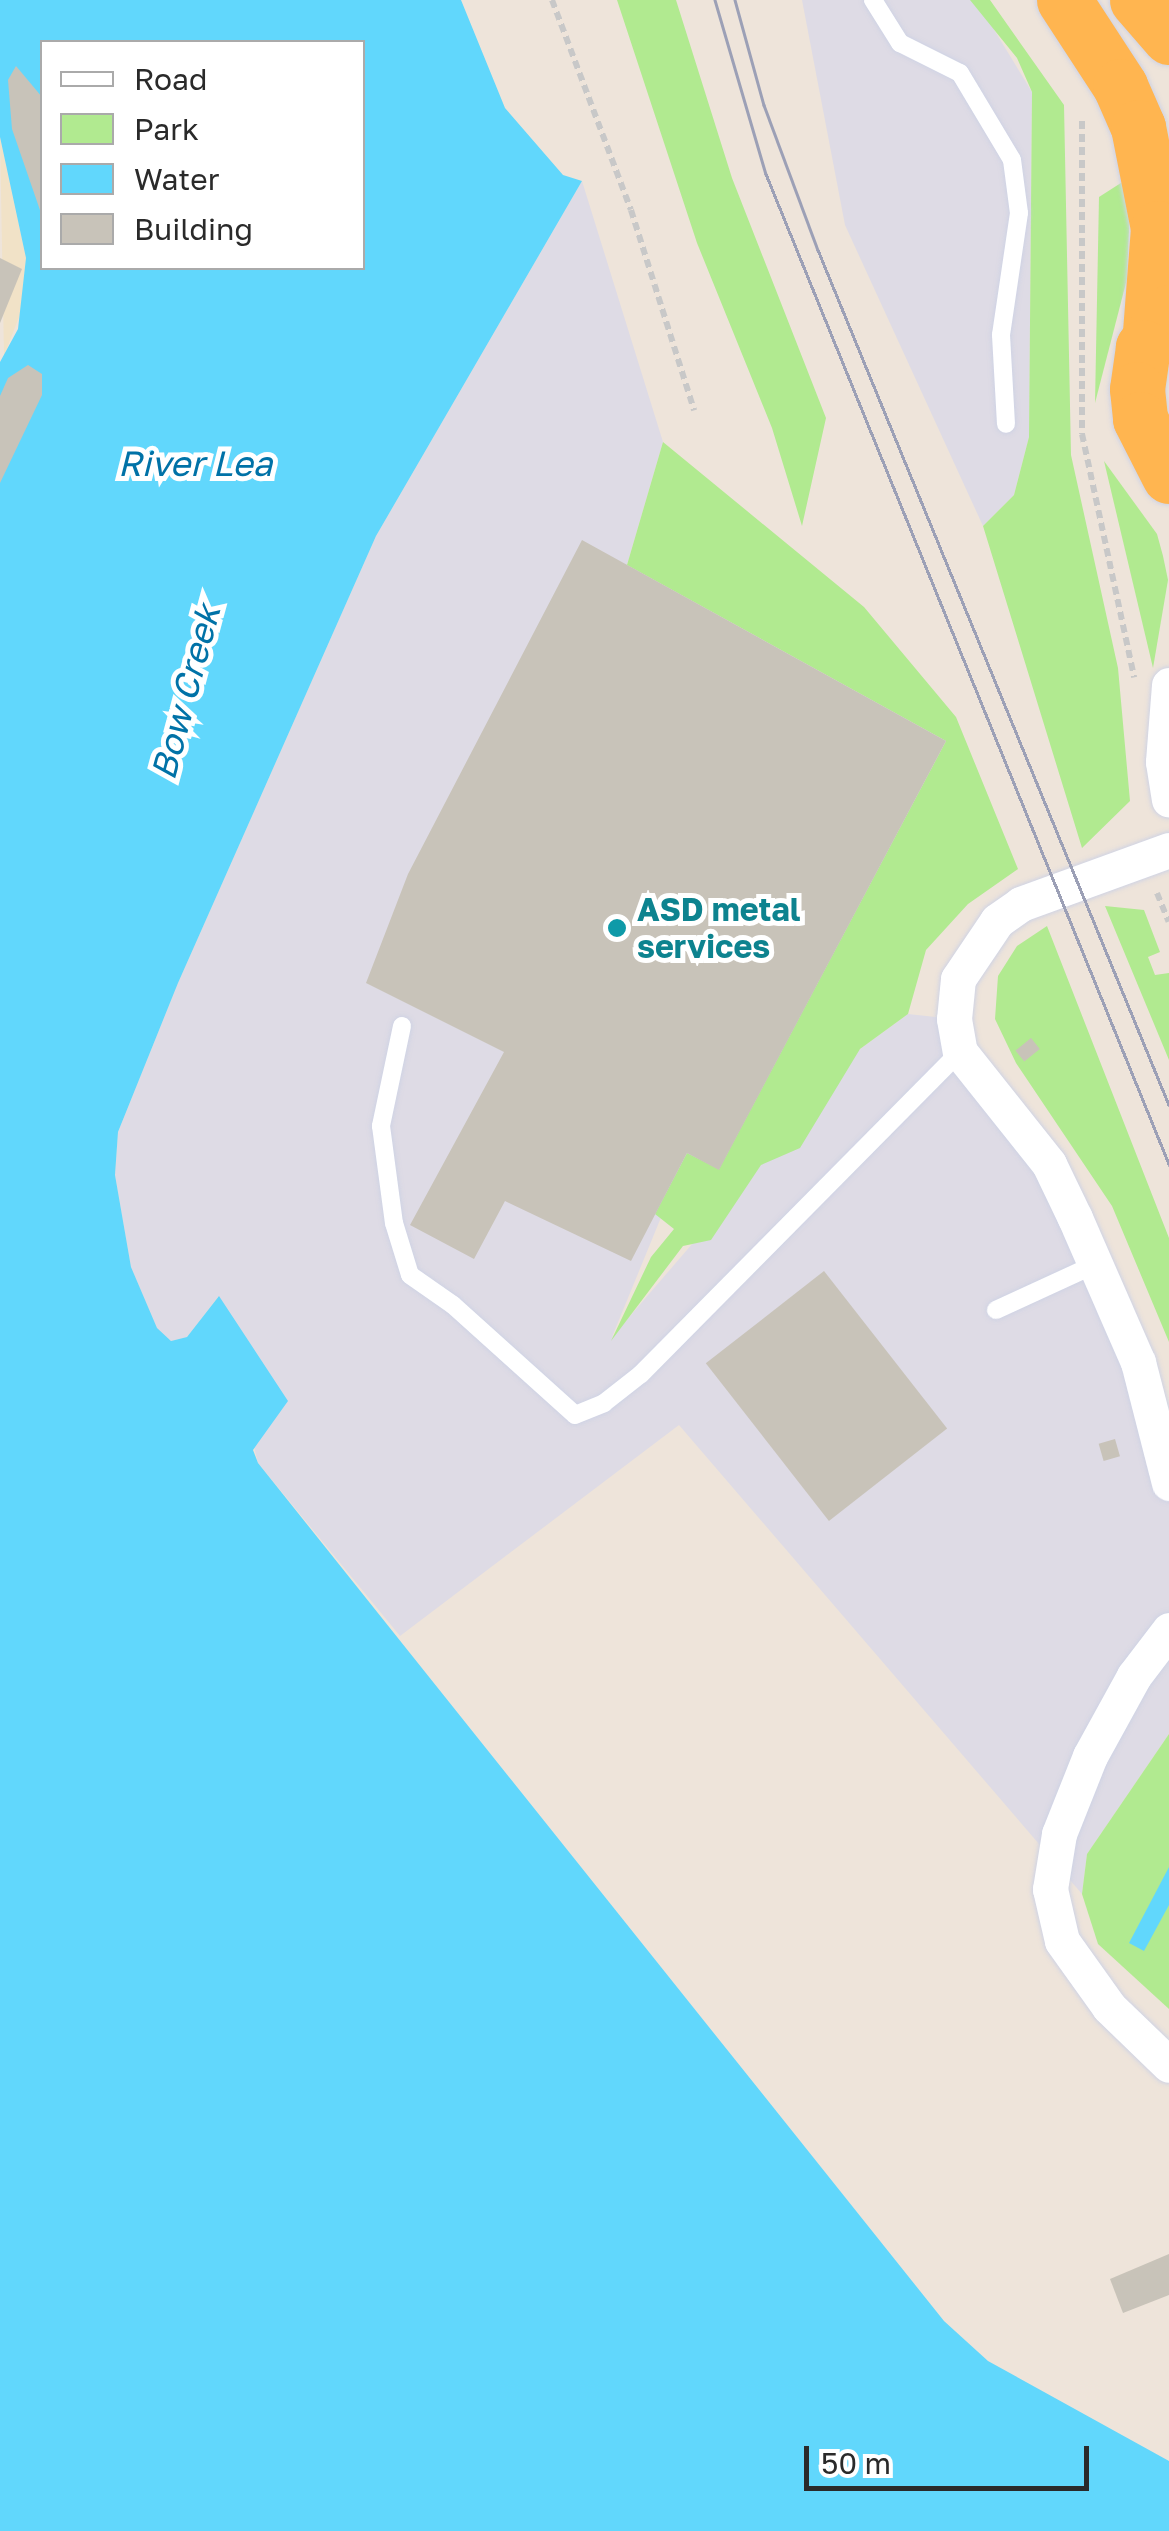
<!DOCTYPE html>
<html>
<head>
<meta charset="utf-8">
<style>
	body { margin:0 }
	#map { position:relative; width:1169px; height:2531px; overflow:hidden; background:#eee4da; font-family:"Golos Text",sans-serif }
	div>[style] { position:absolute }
	.industrial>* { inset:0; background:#dedbe5 }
	.education>* { inset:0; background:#f1e2c7 }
	.green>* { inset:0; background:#b1ea90 }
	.water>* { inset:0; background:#61d7fc }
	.building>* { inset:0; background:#c8c3b9; transform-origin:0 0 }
	.path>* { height:6px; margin-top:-3px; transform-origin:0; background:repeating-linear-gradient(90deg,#c8c8c8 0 8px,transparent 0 13px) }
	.roads { filter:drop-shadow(0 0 2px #cfd3e4) drop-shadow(0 0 2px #cfd3e4) }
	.service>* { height:18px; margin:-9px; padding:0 9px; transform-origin:9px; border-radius:9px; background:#fff }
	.minor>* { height:35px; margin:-17.5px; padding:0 17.5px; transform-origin:17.5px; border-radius:17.5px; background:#fff }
	.trunk>* { height:55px; margin:-27.5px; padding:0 27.5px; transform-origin:27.5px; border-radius:27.5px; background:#ffb550 }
	.tram>* { height:2.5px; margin:-1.25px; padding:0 1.25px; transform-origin:1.25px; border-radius:1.25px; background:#9ca0b6 }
	.dots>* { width:28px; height:28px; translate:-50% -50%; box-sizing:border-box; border:5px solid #fff; border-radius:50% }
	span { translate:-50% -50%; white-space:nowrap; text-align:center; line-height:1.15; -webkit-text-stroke:10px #fff; paint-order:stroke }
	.culture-label { font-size:32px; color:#0d838f; font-weight:700 }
	.left { translate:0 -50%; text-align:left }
	.water-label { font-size:35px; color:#0072a7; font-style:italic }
	.legend { position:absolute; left:40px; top:40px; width:325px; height:230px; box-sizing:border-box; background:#fff; border:2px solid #aaa; margin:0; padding:12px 18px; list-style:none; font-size:30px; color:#2a2a2a }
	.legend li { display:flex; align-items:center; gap:20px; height:50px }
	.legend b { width:50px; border:2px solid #aaa }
	.scale { position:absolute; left:804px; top:2446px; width:285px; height:45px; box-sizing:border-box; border:5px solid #2a2a2a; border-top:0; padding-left:12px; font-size:30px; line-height:35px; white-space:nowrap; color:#2a2a2a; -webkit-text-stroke:8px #fff; paint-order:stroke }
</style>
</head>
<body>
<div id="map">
	<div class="industrial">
		<div style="clip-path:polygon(802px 0,976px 0,1032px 92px,1029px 437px,1014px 495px,983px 526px,845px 225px)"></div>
		<div style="clip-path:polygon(582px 181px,663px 442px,627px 565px,946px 741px,719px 1170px,687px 1154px,612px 1337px,860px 1049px,908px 1014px,954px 1019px,1169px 1433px,1169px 1734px,1087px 1854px,1082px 1894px,679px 1425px,400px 1636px,258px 1463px,218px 1297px,187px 1337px,171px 1341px,157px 1329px,131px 1267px,115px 1175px,118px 1132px,178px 983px,376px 536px)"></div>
	</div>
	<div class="education">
		<div style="clip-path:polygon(0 137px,26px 258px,24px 304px,4px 356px)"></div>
	</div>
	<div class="green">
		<div style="clip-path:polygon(617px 0,676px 0,732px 178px,826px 418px,802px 526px,772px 428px,697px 243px)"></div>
		<div style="clip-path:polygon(970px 0,990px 0,1064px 105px,1071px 455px,1118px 668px,1130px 801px,1082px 848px,983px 526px,1014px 495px,1029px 437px,1032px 92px,1017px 58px)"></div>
		<div style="clip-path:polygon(1124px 181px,1130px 207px,1127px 279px,1095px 403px,1099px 197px)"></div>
		<div style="clip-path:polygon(663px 442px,864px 607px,956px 717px,1018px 869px,968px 904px,926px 950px,908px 1014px,860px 1049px,800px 1148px,761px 1165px,711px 1240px,683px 1246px,611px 1341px,651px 1257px,674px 1229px,655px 1214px,687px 1153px,719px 1169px,946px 741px,627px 565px)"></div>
		<div style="clip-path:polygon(1104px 461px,1157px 534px,1163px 556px,1168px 580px,1153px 668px)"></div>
		<div style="clip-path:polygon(1105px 906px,1144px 910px,1160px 952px,1148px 957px,1155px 975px,1169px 973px,1169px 1060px)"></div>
		<div style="clip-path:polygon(1047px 926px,1169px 1238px,1169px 1342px,1112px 1206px,1016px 1063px,995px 1019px,998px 976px,1017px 946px)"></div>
		<div style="clip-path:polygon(1169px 1734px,1169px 2009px,1098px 1944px,1082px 1894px,1087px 1854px)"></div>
	</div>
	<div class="water">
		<div style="clip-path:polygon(evenodd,0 0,461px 0,505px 108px,563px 175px,582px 181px,376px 536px,178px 983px,118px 1132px,115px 1175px,131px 1267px,157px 1328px,171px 1341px,187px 1337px,219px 1296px,288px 1401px,253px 1450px,258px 1463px,944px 2321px,988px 2361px,1169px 2461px,1169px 2531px,0 2531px,0 362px,18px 329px,26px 258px,0 137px,0 0,42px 42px,362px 42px,362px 268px,42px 268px,42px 42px)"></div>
		<div style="clip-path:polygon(1169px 1867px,1169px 1905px,1144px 1951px,1129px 1943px)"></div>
	</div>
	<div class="building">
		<div style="clip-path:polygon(16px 66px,42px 97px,42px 216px,12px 129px,8px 80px)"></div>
		<div style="clip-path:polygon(0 258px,22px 269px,0 323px)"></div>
		<div style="clip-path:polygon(28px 365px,42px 374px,42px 395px,0 483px,0 396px,8px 378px)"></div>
		<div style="clip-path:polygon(582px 540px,946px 741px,719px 1170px,687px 1153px,631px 1261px,505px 1201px,474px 1259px,410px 1225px,504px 1052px,366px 983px,408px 874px)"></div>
		<div style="left:1031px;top:1038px;width:14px;height:20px;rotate:51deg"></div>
		<div style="left:824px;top:1271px;width:200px;height:150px;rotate:52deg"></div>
		<div style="left:1115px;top:1439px;width:18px;height:17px;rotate:74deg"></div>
		<div style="clip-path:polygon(1169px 2254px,1169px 2295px,1123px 2313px,1110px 2279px)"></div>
	</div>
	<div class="path">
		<div style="left:552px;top:0;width:224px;rotate:69.4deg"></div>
		<div style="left:631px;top:210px;width:210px;rotate:72.5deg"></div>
		<div style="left:1082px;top:121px;width:313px;rotate:90deg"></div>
		<div style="left:1082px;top:434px;width:249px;rotate:77.9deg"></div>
		<div style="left:1157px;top:893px;width:31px;rotate:68deg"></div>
	</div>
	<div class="roads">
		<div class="service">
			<div style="left:873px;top:0;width:51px;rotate:57.9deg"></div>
			<div style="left:900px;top:43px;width:67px;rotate:26.6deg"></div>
			<div style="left:960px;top:73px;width:101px;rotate:59.1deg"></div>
			<div style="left:1012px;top:160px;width:53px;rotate:82.5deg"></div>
			<div style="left:1019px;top:213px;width:123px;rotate:98.4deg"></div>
			<div style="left:1001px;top:335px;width:89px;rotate:86.8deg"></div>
			<div style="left:402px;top:1026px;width:102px;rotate:101.9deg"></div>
			<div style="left:381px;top:1126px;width:98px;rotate:82.4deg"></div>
			<div style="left:394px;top:1223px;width:54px;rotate:72.9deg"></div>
			<div style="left:410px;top:1275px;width:52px;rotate:34.9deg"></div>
			<div style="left:453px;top:1305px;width:164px;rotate:42deg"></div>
			<div style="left:575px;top:1415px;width:31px;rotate:-22deg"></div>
			<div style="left:604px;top:1403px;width:47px;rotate:-38.1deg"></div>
			<div style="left:641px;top:1374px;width:453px;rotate:-45.3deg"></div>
			<div style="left:996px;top:1310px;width:110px;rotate:-24.7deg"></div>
		</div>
		<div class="minor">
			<div style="left:1169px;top:685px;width:77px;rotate:94.5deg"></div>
			<div style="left:1163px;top:762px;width:38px;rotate:81deg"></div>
			<div style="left:1169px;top:850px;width:158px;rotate:160deg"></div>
			<div style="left:1021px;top:904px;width:29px;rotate:145deg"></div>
			<div style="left:997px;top:921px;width:70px;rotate:123.9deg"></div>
			<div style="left:958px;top:979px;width:40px;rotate:95.7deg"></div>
			<div style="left:954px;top:1019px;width:34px;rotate:80deg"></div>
			<div style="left:960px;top:1052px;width:143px;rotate:51.5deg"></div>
			<div style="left:1049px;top:1164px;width:60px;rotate:64.3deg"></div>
			<div style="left:1075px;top:1218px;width:157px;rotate:66.4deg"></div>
			<div style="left:1138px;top:1362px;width:125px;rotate:75.6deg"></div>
			<div style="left:1169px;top:1630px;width:58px;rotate:127.3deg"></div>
			<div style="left:1134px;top:1676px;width:91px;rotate:118.8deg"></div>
			<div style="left:1090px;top:1756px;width:84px;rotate:111.7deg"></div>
			<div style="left:1059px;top:1834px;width:56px;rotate:99.3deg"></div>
			<div style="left:1050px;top:1889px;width:53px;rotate:77deg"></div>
			<div style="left:1062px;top:1941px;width:81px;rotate:54.5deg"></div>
			<div style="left:1109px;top:2007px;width:83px;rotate:44deg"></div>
		</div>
		<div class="trunk">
			<div style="left:1064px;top:0;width:103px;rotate:56.9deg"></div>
			<div style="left:1120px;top:86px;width:45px;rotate:66.3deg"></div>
			<div style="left:1138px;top:127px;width:103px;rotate:78.8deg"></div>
			<div style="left:1158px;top:228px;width:105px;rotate:94.4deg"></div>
			<div style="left:1137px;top:0;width:49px;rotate:49.1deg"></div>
			<div style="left:1169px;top:312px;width:44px;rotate:126.6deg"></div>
			<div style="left:1143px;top:347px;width:42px;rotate:98.1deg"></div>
			<div style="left:1137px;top:389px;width:30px;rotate:84deg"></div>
			<div style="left:1140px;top:419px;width:64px;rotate:63deg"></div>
		</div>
	</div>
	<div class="tram">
		<div style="left:715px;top:0;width:181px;rotate:73.7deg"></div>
		<div style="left:766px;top:174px;width:1069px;rotate:67.85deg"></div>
		<div style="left:735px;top:0;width:109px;rotate:74.6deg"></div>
		<div style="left:764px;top:105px;width:155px;rotate:69.6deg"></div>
		<div style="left:818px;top:250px;width:924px;rotate:67.68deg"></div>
	</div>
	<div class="dots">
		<div style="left:617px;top:928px;background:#0f9aa8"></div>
	</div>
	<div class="culture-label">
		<span class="left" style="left:637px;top:928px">ASD metal<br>services</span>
	</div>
	<div class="water-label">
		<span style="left:195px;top:463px">River Lea</span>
		<span style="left:185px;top:692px;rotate:-75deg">Bow Creek</span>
	</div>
	<ul class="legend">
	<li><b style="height:12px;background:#fff"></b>Road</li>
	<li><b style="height:28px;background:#b1ea90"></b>Park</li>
	<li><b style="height:28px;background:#61d7fc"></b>Water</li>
	<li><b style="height:28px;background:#c8c3b9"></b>Building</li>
	</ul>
	<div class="scale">50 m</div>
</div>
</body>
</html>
